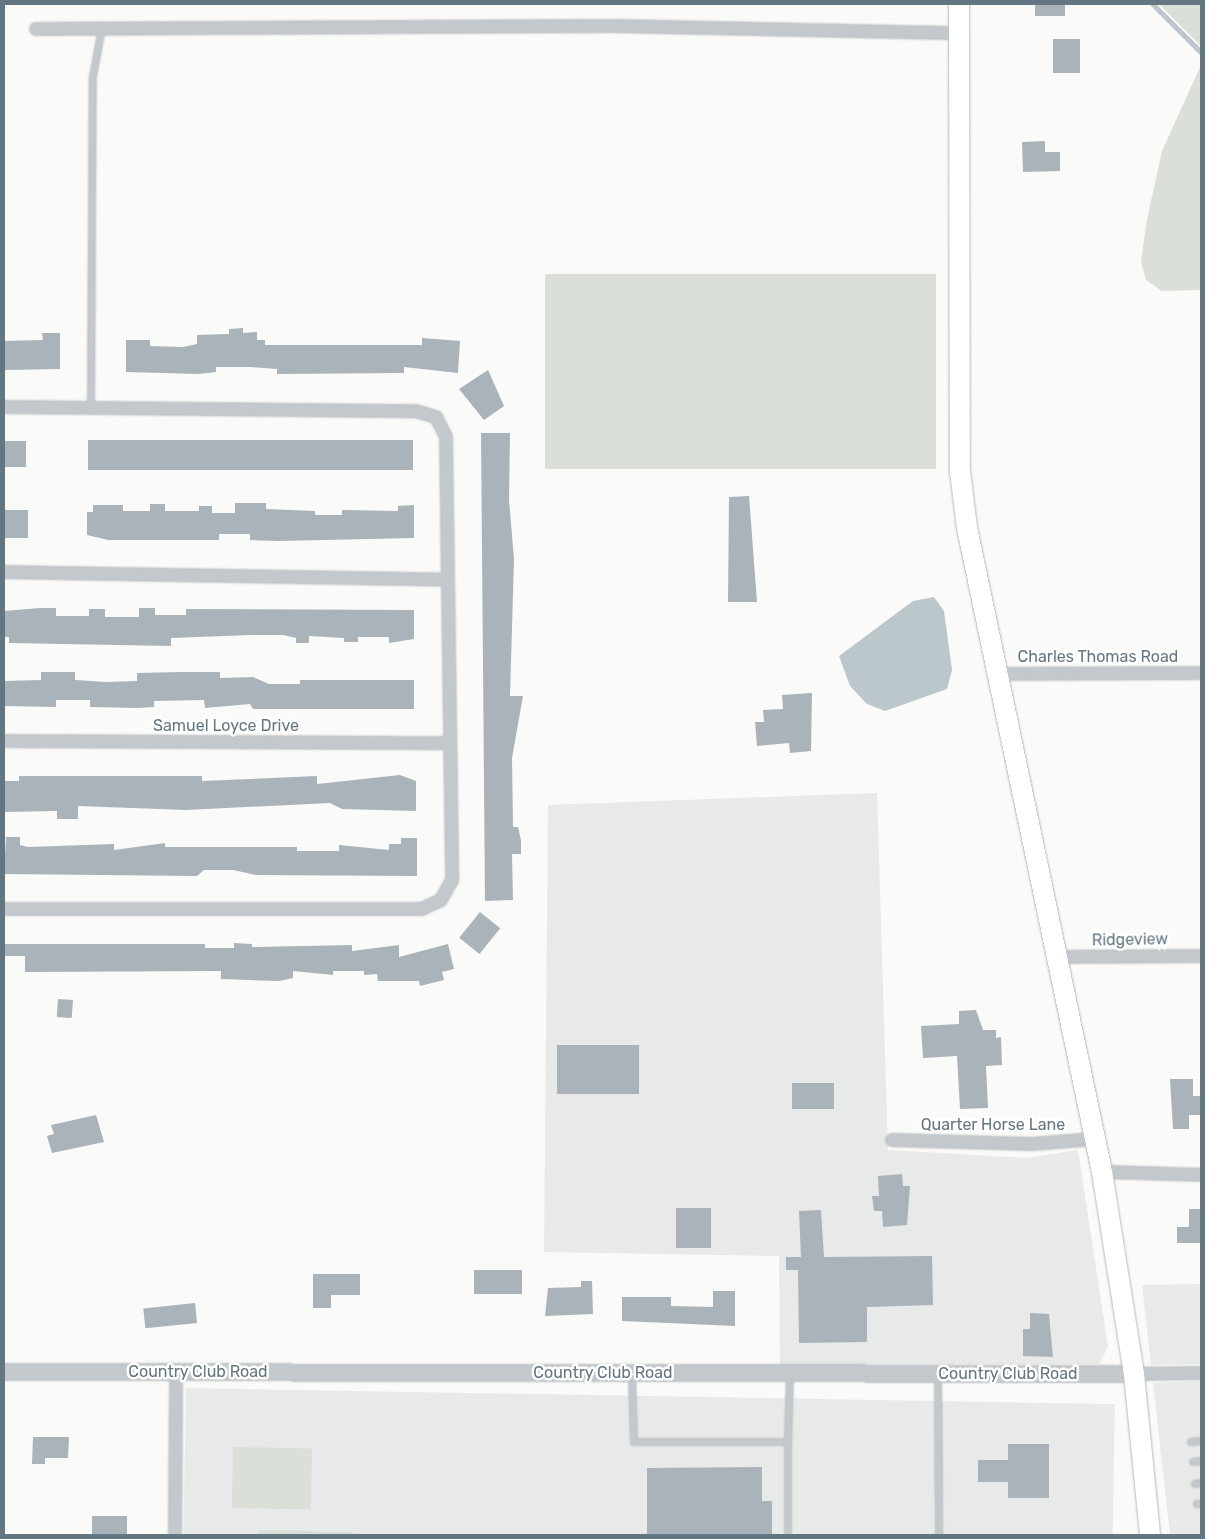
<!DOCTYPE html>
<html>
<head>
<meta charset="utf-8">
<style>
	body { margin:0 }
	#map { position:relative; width:1205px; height:1539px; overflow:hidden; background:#fafaf8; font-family:Rubik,sans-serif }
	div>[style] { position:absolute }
	.built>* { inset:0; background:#e8e9e9; transform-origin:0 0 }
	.green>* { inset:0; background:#dadfd7; transform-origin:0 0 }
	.water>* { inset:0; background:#bbc7cb }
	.stream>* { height:4.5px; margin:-2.25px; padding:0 2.25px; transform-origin:2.25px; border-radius:2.25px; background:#bbc7cb }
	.building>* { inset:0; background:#aab3b9; transform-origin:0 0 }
	.roads { filter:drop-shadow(0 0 1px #b5babe) drop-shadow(0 0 1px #b5babe) }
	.service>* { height:6px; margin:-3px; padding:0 3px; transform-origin:3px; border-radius:3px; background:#c3c8cc }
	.minor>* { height:12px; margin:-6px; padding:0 6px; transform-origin:6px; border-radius:6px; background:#c3c8cc }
	.tertiary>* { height:16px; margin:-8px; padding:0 8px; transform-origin:8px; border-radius:8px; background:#c3c8cc }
	.primary>* { height:20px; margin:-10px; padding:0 10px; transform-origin:10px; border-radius:10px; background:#fff }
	span { translate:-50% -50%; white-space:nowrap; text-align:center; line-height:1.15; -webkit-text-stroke:5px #fff; paint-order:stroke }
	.street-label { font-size:16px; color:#657683 }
	.frame { position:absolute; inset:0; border:5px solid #657683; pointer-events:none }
</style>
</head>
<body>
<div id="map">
	<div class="built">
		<div style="clip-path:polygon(877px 793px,888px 1150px,1026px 1158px,1078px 1150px,1108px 1347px,1099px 1364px,780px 1366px,779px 1256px,544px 1252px,548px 805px)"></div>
		<div style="clip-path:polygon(1201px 1284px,1201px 1364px,1151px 1365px,1142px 1285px)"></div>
		<div style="clip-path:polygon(1201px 1381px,1201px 1535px,1170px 1535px,1153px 1383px)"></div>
		<div style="left:186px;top:1388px;width:929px;height:147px;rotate:1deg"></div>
	</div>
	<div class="green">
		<div style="clip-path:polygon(1159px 4px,1201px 4px,1201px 46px)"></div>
		<div style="clip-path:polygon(1201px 65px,1201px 290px,1162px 291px,1146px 280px,1141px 262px,1147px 219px,1162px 151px)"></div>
		<div style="left:545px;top:274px;width:391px;height:195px"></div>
		<div style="left:233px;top:1447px;width:79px;height:61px;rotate:1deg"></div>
		<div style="clip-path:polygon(261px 1530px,351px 1532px,358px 1535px,256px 1535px)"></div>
	</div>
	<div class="water">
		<div style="clip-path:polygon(934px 597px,944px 611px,952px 670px,947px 689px,885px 711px,867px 704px,850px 686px,839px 656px,913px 601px)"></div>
	</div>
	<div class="stream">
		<div style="left:1153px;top:4px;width:68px;rotate:45deg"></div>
	</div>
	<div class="building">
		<div style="left:1035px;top:4px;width:30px;height:12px"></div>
		<div style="left:1053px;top:39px;width:27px;height:34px"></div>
		<div style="clip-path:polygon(1045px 141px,1045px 152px,1060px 152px,1060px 171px,1023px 172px,1022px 142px)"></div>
		<div style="clip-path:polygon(243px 328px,243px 333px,257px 332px,257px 340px,265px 340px,265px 345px,422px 345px,422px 338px,460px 341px,458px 373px,404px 367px,404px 373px,277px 374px,277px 369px,250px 367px,216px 367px,216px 372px,198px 374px,126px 372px,126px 340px,150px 340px,150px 346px,183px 347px,197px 344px,197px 335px,229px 334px,229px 329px)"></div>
		<div style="clip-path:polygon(42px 333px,60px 333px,60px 369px,4px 370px,4px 341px,43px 340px)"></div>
		<div style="clip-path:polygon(488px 370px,504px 406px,484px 420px,459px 389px)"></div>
		<div style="clip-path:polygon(481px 433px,510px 433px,509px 500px,514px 559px,510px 696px,523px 696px,512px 758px,513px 827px,518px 827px,521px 840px,521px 854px,512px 854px,513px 900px,485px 901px)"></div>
		<div style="left:88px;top:440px;width:325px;height:30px"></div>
		<div style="left:4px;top:441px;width:22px;height:26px"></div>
		<div style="clip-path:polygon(749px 496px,757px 602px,728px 602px,729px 497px)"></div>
		<div style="clip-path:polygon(235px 503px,266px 503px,266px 509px,315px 511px,315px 515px,342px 515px,342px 510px,398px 511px,398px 506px,414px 505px,414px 538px,279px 541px,250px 540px,250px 534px,219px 534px,219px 540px,108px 540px,87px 535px,87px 512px,93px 512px,93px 505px,123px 505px,123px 511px,150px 511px,150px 504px,165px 504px,165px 511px,199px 511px,199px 506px,212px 506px,212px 513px,235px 513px)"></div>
		<div style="left:4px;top:510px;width:24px;height:28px"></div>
		<div style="clip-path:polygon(40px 608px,56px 608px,56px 616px,89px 616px,89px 609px,105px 609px,105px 617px,139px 617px,139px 608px,155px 608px,155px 615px,186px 615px,186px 609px,414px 610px,414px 639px,389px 643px,389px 637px,358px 637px,358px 642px,344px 642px,344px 638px,309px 636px,309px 643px,296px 643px,296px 638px,283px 635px,251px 635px,171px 638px,171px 646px,9px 643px,9px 637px,4px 637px,4px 611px)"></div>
		<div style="clip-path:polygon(41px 672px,75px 672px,75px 680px,105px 682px,137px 681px,137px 673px,182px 672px,220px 672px,220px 678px,253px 677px,269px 684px,300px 684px,300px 680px,414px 680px,414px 709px,253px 709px,250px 704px,205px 708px,204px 700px,154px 701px,154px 707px,138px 708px,90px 707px,90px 700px,56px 700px,56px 707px,4px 706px,4px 681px,41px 680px)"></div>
		<div style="clip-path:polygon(812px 693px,811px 751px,790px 753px,789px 743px,757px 746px,755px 722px,764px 722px,763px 710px,783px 709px,782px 695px)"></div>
		<div style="clip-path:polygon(400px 775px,416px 781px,416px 811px,342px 809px,330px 803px,186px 810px,78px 806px,78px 819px,57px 819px,57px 811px,4px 812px,4px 781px,19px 781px,19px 776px,202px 776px,202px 781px,317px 776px,317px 784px)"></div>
		<div style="clip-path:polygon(6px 837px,20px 837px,20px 845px,28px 847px,114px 844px,114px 850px,165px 843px,165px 847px,297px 847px,297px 851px,339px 851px,339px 845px,389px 850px,389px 844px,401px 844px,401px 838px,417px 838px,417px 876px,256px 875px,233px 870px,204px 870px,197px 876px,4px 874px)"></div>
		<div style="left:480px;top:912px;width:26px;height:33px;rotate:39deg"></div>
		<div style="clip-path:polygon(234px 943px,252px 944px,252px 947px,352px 945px,352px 951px,399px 945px,399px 957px,448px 944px,454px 969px,442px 972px,444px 980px,420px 986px,419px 981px,378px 981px,377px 974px,364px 975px,364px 971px,333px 971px,333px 975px,293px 971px,293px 978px,279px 981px,221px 979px,221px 971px,25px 972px,25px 956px,4px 956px,4px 944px,205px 944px,205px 948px,234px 948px)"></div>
		<div style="left:58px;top:999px;width:15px;height:18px;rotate:4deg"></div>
		<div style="clip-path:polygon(976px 1010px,983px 1030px,996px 1030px,996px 1038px,1001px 1037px,1002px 1065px,986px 1066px,988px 1108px,960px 1109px,957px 1056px,923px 1058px,921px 1026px,959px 1024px,959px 1011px)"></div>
		<div style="left:557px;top:1045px;width:82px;height:49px"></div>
		<div style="clip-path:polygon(1170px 1079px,1193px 1079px,1193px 1096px,1201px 1096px,1201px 1115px,1189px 1115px,1189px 1129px,1173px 1129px)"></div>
		<div style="left:834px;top:1083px;width:26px;height:42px;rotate:90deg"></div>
		<div style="clip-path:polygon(96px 1115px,104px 1142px,52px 1153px,47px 1136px,54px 1134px,51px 1125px)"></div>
		<div style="clip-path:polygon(902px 1174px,903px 1186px,910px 1186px,907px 1225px,883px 1227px,882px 1211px,874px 1211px,872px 1196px,879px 1196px,878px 1176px)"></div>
		<div style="left:676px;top:1208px;width:35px;height:40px"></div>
		<div style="clip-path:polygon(1189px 1209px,1201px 1209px,1201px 1243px,1177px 1243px,1177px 1227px,1189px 1227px)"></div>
		<div style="clip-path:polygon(821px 1210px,824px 1257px,932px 1256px,933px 1305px,867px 1307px,867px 1342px,799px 1343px,798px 1270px,786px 1270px,786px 1257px,801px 1257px,799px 1211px)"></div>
		<div style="left:474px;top:1270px;width:48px;height:24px"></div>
		<div style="clip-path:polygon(313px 1274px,360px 1274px,360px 1295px,331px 1295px,331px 1308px,313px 1308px)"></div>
		<div style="clip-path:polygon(581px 1281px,592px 1281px,593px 1314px,545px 1316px,548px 1288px,581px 1287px)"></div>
		<div style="clip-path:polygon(713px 1291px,735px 1291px,735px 1326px,622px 1321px,622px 1297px,671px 1297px,671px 1306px,713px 1307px)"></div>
		<div style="left:195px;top:1303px;width:20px;height:52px;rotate:84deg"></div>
		<div style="clip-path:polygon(1030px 1313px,1049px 1314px,1053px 1357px,1023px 1356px,1023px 1329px,1030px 1329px)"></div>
		<div style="clip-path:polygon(33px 1437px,69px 1437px,68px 1458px,45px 1458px,45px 1464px,32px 1464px)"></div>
		<div style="clip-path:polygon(1008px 1444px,1049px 1444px,1049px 1498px,1008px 1498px,1008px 1482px,978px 1482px,978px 1460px,1008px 1460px)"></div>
		<div style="clip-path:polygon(762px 1467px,762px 1501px,772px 1501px,772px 1535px,647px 1535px,647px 1468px)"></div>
		<div style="left:92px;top:1516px;width:35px;height:19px"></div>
	</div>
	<div class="roads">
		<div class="service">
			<div style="left:91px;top:408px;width:331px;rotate:-89.7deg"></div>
			<div style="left:93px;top:77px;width:50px;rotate:-79.6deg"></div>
			<div style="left:632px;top:1374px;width:68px;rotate:88.3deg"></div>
			<div style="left:634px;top:1442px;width:154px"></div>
			<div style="left:788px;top:1442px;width:69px;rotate:-88.3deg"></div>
			<div style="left:938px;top:1374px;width:161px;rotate:89.6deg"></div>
			<div style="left:788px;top:1442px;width:93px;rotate:90deg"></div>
			<div style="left:1191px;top:1442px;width:10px;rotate:-6deg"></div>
			<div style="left:1193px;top:1462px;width:8px;rotate:-7deg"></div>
			<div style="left:1195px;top:1484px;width:6px;rotate:-9deg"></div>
			<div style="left:1197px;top:1504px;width:4px"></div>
		</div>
		<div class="minor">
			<div style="left:36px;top:29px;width:579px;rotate:-0.3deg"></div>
			<div style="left:615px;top:26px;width:344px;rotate:1.2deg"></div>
			<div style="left:4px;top:407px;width:412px;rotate:0.6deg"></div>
			<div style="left:416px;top:411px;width:21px;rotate:17deg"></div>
			<div style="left:436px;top:417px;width:22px;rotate:63deg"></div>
			<div style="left:446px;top:437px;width:443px;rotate:89.2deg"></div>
			<div style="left:452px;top:880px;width:23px;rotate:119deg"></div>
			<div style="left:441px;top:900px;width:21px;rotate:155deg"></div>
			<div style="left:422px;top:909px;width:418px;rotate:180deg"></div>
			<div style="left:4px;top:572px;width:444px;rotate:1deg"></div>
			<div style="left:996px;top:674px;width:205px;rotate:-0.3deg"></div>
			<div style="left:4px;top:741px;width:444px;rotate:0.3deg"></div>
			<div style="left:1059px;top:957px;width:142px;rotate:-0.4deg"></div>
			<div style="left:892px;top:1140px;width:140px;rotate:1.6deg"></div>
			<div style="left:1032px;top:1144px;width:63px;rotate:-4.5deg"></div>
			<div style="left:1102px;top:1172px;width:99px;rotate:1.7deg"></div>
			<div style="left:1134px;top:1374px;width:67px;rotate:-0.9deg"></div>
			<div style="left:175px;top:1535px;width:163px;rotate:-89.6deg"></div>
		</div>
		<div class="tertiary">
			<div style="left:4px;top:1372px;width:1130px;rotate:0.1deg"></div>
		</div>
		<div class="primary">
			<div style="left:959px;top:4px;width:467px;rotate:89.9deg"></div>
			<div style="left:960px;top:471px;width:57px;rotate:83deg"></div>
			<div style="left:967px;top:528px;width:658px;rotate:78.16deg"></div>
			<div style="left:1102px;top:1172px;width:205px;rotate:81deg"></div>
			<div style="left:1134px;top:1374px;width:162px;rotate:84.3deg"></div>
		</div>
	</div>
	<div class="street-label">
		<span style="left:1098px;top:657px">Charles Thomas Road</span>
		<span style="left:226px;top:726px">Samuel Loyce Drive</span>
		<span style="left:1130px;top:940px;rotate:-1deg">Ridgeview</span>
		<span style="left:993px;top:1125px">Quarter Horse Lane</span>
		<span style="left:198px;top:1372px">Country Club Road</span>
		<span style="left:603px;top:1373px">Country Club Road</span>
		<span style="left:1008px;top:1374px">Country Club Road</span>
	</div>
	<div class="frame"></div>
</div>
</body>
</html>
